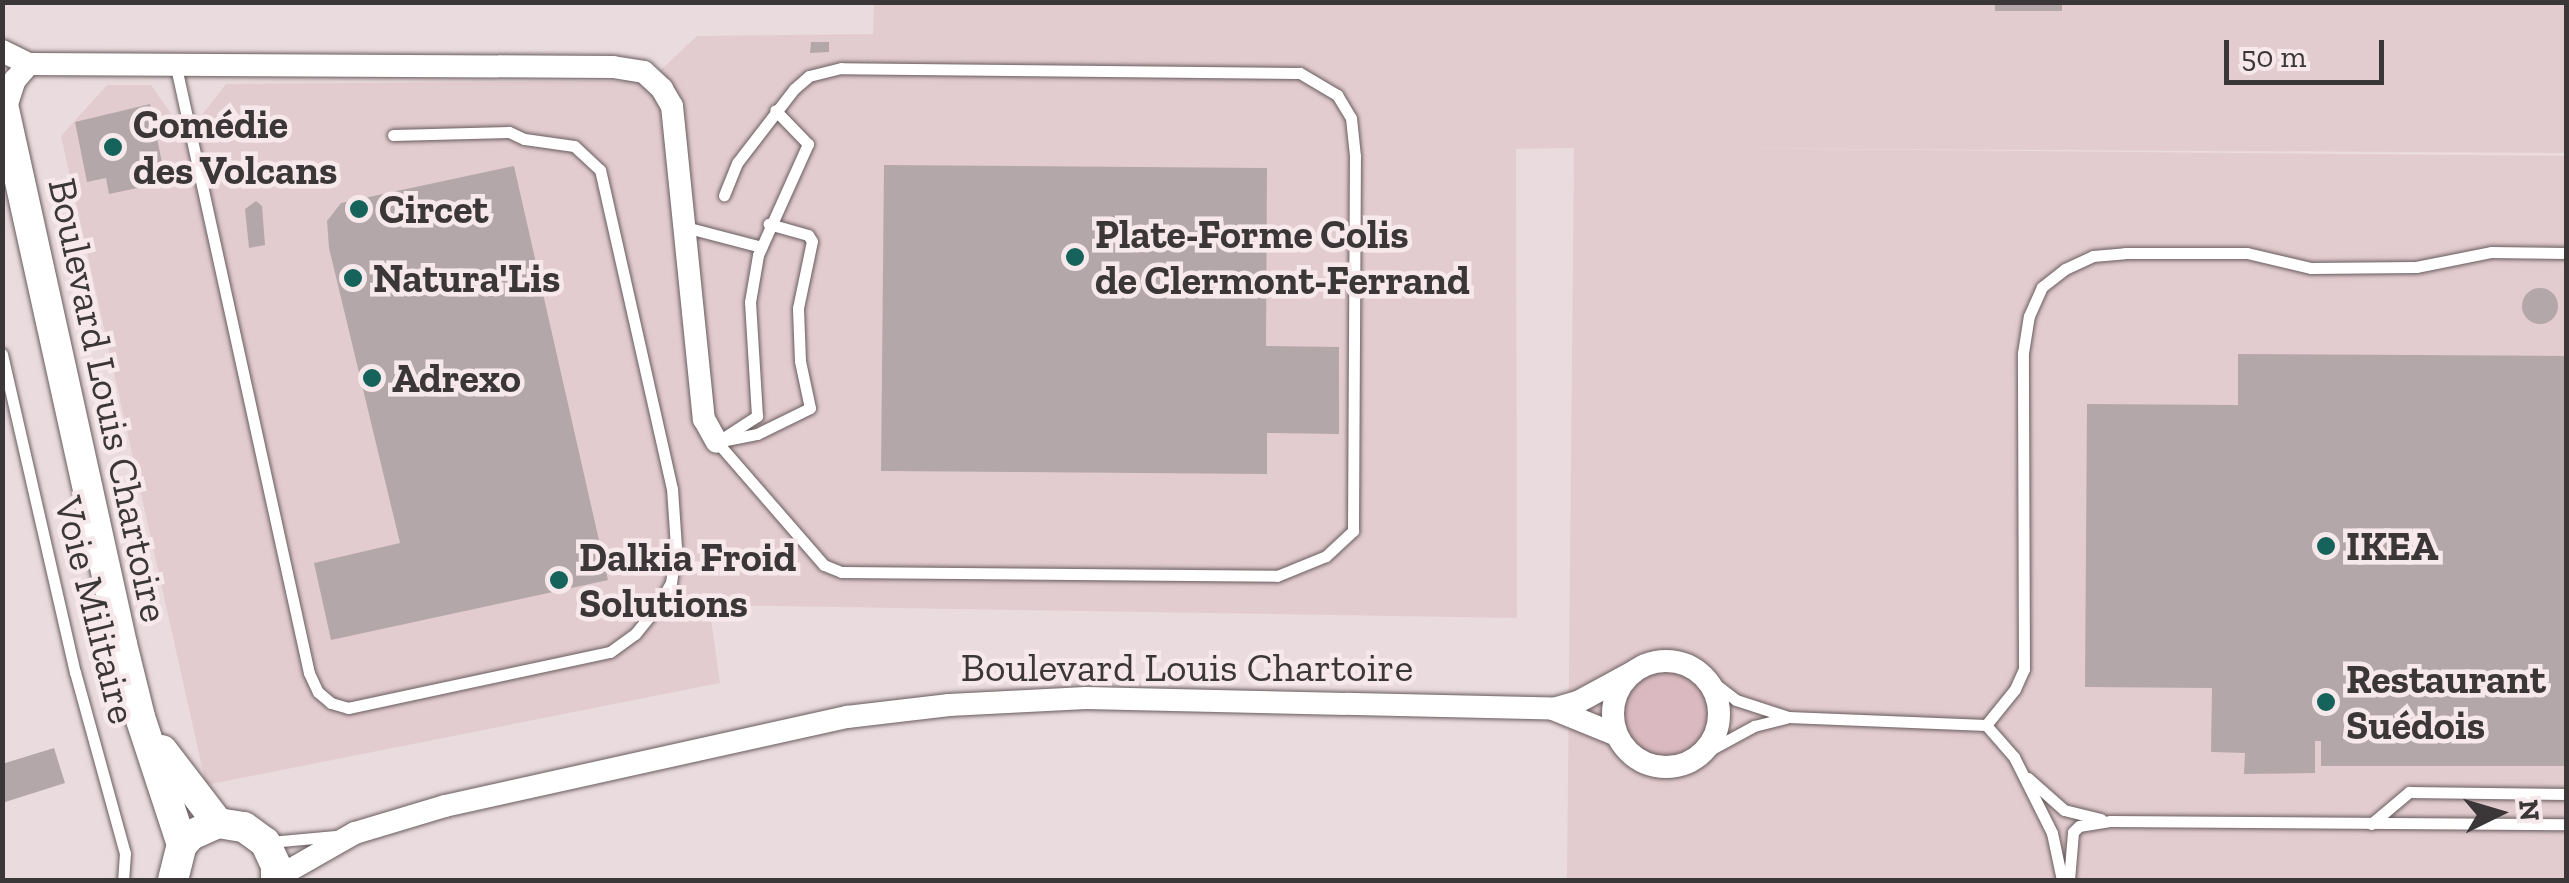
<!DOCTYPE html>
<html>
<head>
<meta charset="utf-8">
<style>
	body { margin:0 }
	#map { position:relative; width:2569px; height:883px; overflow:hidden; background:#eadbde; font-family:"Zilla Slab",serif }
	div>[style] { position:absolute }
	.built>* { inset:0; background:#e3ccd0 }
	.green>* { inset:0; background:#dabac0 }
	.round { border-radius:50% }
	.building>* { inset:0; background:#b4a7a9; transform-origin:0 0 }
	.roads { filter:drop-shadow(0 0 2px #685c5e) drop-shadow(0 0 2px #685c5e) }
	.lane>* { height:11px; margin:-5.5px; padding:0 5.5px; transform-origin:5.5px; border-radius:5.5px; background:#fff }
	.street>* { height:22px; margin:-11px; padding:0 11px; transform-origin:11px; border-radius:11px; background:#fff }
	.street>.ring { margin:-11px; padding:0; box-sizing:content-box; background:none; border:22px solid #fff; border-radius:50% }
	.secondary>* { height:30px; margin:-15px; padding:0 15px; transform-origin:15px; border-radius:15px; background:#fff }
	.dots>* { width:28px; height:28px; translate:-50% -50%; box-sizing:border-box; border:5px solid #f7e9eb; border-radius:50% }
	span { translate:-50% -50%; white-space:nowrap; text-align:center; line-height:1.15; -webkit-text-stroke:9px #f7e9eb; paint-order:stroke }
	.poi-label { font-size:40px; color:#3b3637; font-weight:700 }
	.left { translate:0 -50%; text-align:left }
	.street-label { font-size:40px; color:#3b3637 }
	.frame { position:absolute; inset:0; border:5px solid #3b3637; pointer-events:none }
	.north { position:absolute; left:2449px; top:763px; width:100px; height:100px; -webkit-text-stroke:8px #f7e9eb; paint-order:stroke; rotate:85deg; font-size:28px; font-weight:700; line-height:40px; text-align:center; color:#3b3637 }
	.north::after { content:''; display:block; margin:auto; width:35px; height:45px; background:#3b3637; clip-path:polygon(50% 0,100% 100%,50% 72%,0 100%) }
	.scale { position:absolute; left:2224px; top:40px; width:160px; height:45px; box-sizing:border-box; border:5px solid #3b3637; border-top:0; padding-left:12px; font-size:30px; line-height:35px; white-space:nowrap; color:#3b3637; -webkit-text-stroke:8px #f7e9eb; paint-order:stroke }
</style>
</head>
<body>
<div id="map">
	<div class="built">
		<div style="clip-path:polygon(874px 3px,2566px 3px,2566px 153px,1708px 148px,2566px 156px,2566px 880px,1567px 880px,1574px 148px,1516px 149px,1517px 618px,709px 605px,720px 683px,206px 785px,61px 136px,107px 85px,151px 85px,177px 122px,201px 116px,226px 84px,649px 81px,697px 36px,873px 34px)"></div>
	</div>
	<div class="green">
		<div class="round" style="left:1623px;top:670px;width:88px;height:88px"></div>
	</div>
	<div class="building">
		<div style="left:1995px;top:2px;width:67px;height:9px"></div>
		<div style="clip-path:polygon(811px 42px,829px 42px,829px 52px,810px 53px)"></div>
		<div style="clip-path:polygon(150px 104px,166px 182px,109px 194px,106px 178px,87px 182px,75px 122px)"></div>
		<div style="clip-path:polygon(884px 165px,1267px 168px,1266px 346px,1339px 347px,1339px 434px,1267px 433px,1267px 474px,881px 471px)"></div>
		<div style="clip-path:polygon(514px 166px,608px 580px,331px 640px,314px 563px,400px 543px,329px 248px,327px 221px,341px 203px)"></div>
		<div style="clip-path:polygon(256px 201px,262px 206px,265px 245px,249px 248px,245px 209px)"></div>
		<div class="round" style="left:2522px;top:288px;width:36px;height:36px"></div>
		<div style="clip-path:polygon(2238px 354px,2566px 356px,2566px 766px,2321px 766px,2321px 741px,2315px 741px,2315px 773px,2244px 774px,2245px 753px,2211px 752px,2212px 688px,2085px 687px,2087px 404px,2238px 405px)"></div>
		<div style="clip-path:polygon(54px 748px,65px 783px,2px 803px,2px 764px)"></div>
	</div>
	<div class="roads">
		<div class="lane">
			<div style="left:176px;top:67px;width:620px;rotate:77.62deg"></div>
			<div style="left:309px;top:673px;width:21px;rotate:65deg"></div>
			<div style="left:318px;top:692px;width:17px;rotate:40deg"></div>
			<div style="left:331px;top:703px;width:18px;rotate:16deg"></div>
			<div style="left:348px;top:708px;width:268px;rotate:-12.1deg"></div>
			<div style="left:610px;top:652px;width:31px;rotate:-36deg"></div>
			<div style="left:635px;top:634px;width:36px;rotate:-51deg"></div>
			<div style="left:658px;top:606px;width:26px;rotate:-61deg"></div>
			<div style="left:671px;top:583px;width:36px;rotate:-82deg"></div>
			<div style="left:676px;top:547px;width:58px;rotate:-93.9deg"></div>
			<div style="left:672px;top:489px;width:327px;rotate:-102.7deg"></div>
			<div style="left:600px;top:170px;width:35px;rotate:-137deg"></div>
			<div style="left:574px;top:146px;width:50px;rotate:-172deg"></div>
			<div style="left:524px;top:139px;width:17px;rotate:-155deg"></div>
			<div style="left:509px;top:132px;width:116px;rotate:178.5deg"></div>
			<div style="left:685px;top:227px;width:79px;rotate:14.7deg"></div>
			<div style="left:2px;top:354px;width:326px;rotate:77.1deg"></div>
			<div style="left:75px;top:672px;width:188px;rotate:74.6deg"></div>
			<div style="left:125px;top:853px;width:27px;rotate:94deg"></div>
			<div style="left:726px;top:440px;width:32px;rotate:-11deg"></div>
			<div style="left:757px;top:434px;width:59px;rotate:-26.1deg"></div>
			<div style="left:810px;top:408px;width:48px;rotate:-102deg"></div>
			<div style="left:800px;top:361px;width:53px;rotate:-92.2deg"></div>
			<div style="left:798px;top:308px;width:68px;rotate:-78.2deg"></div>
			<div style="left:812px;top:241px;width:7px;rotate:-124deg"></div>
			<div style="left:808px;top:235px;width:41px;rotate:-164.2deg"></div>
			<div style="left:717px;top:442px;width:163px;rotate:49deg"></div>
			<div style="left:824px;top:565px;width:18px;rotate:22deg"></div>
			<div style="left:841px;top:572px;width:436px;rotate:0.5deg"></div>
			<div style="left:1277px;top:576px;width:53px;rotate:-22.2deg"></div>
			<div style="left:1326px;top:556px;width:37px;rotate:-43deg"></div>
			<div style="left:1353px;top:531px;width:375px;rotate:-89.7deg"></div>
			<div style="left:1355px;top:156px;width:38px;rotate:-96deg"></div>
			<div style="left:1351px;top:118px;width:27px;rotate:-121deg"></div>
			<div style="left:1337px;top:95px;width:43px;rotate:-149.3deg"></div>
			<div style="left:1300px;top:73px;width:459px;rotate:-179.4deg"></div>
			<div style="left:841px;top:68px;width:33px;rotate:166deg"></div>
			<div style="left:809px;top:76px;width:20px;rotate:139deg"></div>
			<div style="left:794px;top:89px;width:93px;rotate:127.6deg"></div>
			<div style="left:737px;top:163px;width:35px;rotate:112deg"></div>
			<div style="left:717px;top:442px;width:48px;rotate:-33deg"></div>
			<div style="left:757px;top:416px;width:114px;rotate:-93.5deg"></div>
			<div style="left:750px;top:302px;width:48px;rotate:-80.3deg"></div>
			<div style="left:758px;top:255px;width:122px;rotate:-65.8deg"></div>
			<div style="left:808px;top:144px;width:47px;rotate:-134.1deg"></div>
			<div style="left:1701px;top:673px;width:44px;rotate:37.6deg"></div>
			<div style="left:1736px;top:700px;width:55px;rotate:18.1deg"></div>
			<div style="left:1788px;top:717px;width:198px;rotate:2.3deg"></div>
			<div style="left:1986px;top:725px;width:43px;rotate:48.8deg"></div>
			<div style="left:2014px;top:757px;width:85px;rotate:63.4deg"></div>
			<div style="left:2052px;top:833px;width:48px;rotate:78deg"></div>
			<div style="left:1986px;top:725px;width:46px;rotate:-51.1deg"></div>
			<div style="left:2015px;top:689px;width:22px;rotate:-66deg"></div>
			<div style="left:2024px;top:669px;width:316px;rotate:-90.2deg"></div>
			<div style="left:2023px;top:353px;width:37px;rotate:-81deg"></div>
			<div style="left:2029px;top:316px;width:32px;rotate:-66deg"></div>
			<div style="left:2042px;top:287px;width:29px;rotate:-38deg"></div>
			<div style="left:2065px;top:269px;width:31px;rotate:-25deg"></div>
			<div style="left:2093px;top:256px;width:32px;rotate:-5deg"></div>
			<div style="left:2125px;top:253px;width:122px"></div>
			<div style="left:2247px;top:253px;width:66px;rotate:13.2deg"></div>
			<div style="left:2311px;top:268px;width:105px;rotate:-0.5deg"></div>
			<div style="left:2416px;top:267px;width:76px;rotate:-11.3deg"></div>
			<div style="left:2491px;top:252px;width:75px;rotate:0.8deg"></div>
			<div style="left:1699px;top:756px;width:63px;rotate:-28.6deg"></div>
			<div style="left:1754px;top:726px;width:33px;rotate:-14deg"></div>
			<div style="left:2028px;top:778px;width:48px;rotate:41.6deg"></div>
			<div style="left:2064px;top:810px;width:38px;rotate:14deg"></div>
			<div style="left:2371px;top:824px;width:50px;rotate:-40.1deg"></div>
			<div style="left:2409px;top:792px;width:157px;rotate:0.7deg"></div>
			<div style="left:270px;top:842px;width:66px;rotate:-5.2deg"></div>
			<div style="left:2069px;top:880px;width:48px;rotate:-85.2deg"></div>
			<div style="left:2073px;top:832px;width:8px;rotate:-45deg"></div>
			<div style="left:2079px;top:826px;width:31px;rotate:-9deg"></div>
			<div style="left:2110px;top:821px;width:456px;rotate:0.4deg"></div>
		</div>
		<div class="street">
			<div style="left:2px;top:51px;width:30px;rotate:26deg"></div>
			<div style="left:29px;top:64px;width:584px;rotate:0.29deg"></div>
			<div style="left:613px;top:67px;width:31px;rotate:9deg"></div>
			<div style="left:644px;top:72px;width:25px;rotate:43deg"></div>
			<div style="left:662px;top:89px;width:20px;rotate:60deg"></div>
			<div style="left:672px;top:106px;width:315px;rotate:84.2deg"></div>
			<div style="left:704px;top:419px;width:26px;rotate:61deg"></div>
			<div style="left:5px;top:110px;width:32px;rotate:-72deg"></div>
			<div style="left:15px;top:80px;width:21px;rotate:-49deg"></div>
			<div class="ring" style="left:1613px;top:661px;width:84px;height:84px"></div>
			<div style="left:1553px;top:709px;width:69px;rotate:22.1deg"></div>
			<div style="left:276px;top:878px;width:91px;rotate:-29.7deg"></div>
			<div style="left:355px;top:833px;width:94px;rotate:-16.7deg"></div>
			<div style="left:445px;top:806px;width:412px;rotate:-12.5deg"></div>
			<div style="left:847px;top:717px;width:103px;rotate:-6.7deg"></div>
			<div style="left:949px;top:705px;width:137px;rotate:-2.9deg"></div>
			<div style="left:1086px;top:698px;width:467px;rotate:1.3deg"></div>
			<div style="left:1553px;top:709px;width:26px;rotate:-16deg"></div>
			<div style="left:1578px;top:702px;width:63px;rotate:-28.6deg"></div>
		</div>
		<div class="secondary">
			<div style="left:2px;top:100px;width:557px;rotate:77.56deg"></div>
			<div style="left:122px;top:644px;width:75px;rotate:76.1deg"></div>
			<div style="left:140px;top:717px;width:135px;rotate:71.8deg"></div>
			<div style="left:162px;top:750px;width:92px;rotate:52.5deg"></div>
			<div style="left:173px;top:880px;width:36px;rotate:-76deg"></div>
			<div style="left:182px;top:845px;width:13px;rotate:-48deg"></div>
			<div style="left:191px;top:835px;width:30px;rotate:-24deg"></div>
			<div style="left:218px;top:823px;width:26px;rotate:9deg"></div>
			<div style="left:244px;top:827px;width:26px;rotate:36deg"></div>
			<div style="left:265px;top:842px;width:26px;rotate:65deg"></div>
			<div style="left:276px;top:866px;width:14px;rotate:90deg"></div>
		</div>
	</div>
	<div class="dots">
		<div style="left:113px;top:147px;background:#16635c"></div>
		<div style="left:359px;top:209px;background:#16635c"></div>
		<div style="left:1075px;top:257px;background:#16635c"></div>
		<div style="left:353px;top:278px;background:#16635c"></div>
		<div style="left:372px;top:378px;background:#16635c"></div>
		<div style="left:2326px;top:546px;background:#16635c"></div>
		<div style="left:559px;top:580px;background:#16635c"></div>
		<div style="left:2326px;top:702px;background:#16635c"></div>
	</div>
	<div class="poi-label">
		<span class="left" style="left:133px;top:147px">Comédie<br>des Volcans</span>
		<span class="left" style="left:379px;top:209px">Circet</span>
		<span class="left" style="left:1095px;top:257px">Plate-Forme Colis<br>de Clermont-Ferrand</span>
		<span class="left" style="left:373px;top:278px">Natura'Lis</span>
		<span class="left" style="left:392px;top:378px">Adrexo</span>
		<span class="left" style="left:2346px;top:546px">IKEA</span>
		<span class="left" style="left:579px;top:580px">Dalkia Froid<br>Solutions</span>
		<span class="left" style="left:2346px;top:702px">Restaurant<br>Suédois</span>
	</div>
	<div class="street-label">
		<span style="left:109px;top:400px;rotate:78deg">Boulevard Louis Chartoire</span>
		<span style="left:96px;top:610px;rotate:76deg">Voie Militaire</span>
		<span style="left:1187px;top:667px">Boulevard Louis Chartoire</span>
	</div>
	<div class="frame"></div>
	<div class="north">N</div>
	<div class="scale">50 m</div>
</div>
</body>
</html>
